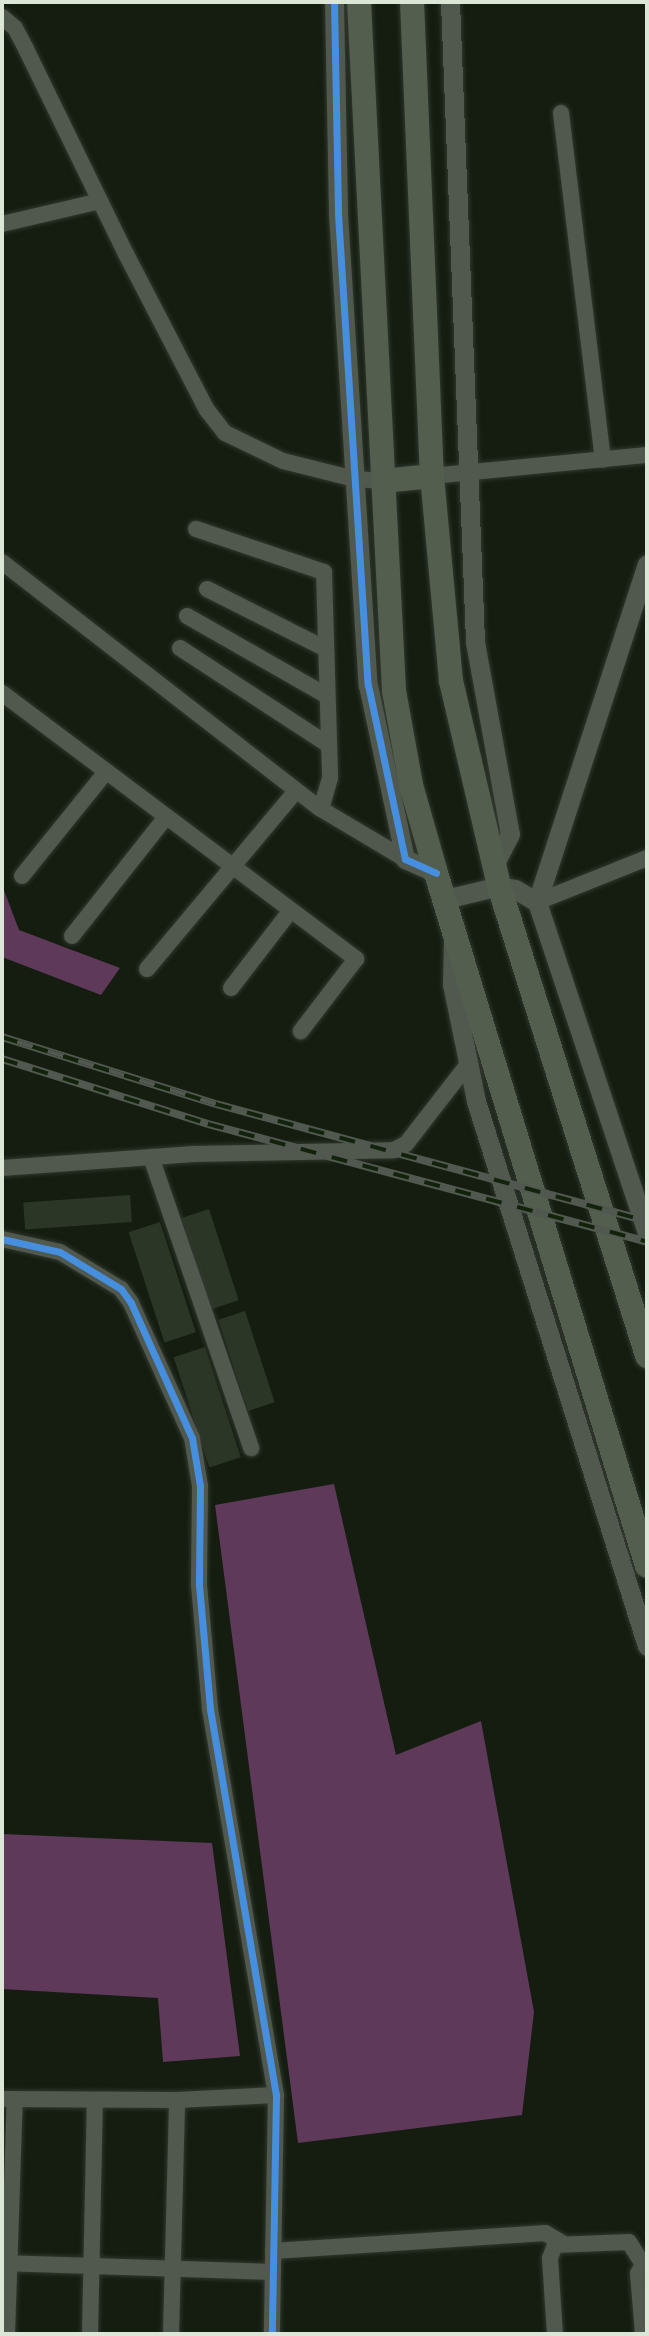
<!DOCTYPE html>
<html>
<head>
<meta charset="utf-8">
<style>
	body { margin:0 }
	#map { position:relative; width:649px; height:2336px; overflow:hidden; background:#141d10; font-family:Poppins,sans-serif }
	div>[style] { position:absolute }
	.forest>* { inset:0; background:#5e395a }
	.building>* { inset:0; background:#2c3627; transform-origin:0 0 }
	.roads { filter:drop-shadow(0 0 2px #31372e) drop-shadow(0 0 2px #31372e) }
	.minor>* { height:16px; margin:-8px; padding:0 8px; transform-origin:8px; border-radius:8px; background:#51584e }
	.tertiary>* { height:19px; margin:-9.5px; padding:0 9.5px; transform-origin:9.5px; border-radius:9.5px; background:#51584e }
	.primary>* { height:24px; margin:-12px; padding:0 12px; transform-origin:12px; border-radius:12px; background:#535e4e }
	.rail>* { height:8px; margin-top:-4px; transform-origin:0; background:repeating-linear-gradient(90deg,#12220b 0 16px,#51584f 0 32px); box-sizing:border-box; border-block:2px solid #51584f }
	.cycleway>* { height:7px; margin:-3.5px; padding:0 3.5px; transform-origin:3.5px; border-radius:3.5px; background:#468fdf }
	span { translate:-50% -50%; white-space:nowrap; text-align:center; line-height:1.15; -webkit-text-stroke:5px #12220b; paint-order:stroke }
	.frame { position:absolute; inset:0; border:4px solid #dce6d7; pointer-events:none }
</style>
</head>
<body>
<div id="map">
	<div class="forest">
		<div style="clip-path:polygon(2px 885px,19px 930px,120px 968px,101px 995px,2px 957px)"></div>
		<div style="clip-path:polygon(334px 1484px,396px 1755px,481px 1721px,534px 2012px,522px 2115px,298px 2143px,215px 1505px)"></div>
		<div style="clip-path:polygon(2px 1834px,212px 1843px,240px 2056px,163px 2062px,158px 1998px,2px 1989px)"></div>
	</div>
	<div class="building">
		<div style="left:130px;top:1195px;width:27px;height:107px;rotate:86deg"></div>
		<div style="left:209px;top:1209px;width:96px;height:29px;rotate:72deg"></div>
		<div style="left:160px;top:1222px;width:116px;height:33px;rotate:72deg"></div>
		<div style="left:245px;top:1311px;width:96px;height:28px;rotate:72deg"></div>
		<div style="left:205px;top:1347px;width:116px;height:33px;rotate:72deg"></div>
	</div>
	<div class="roads">
		<div class="minor">
			<div style="left:2px;top:17px;width:17px;rotate:40deg"></div>
			<div style="left:15px;top:28px;width:24px;rotate:62deg"></div>
			<div style="left:26px;top:49px;width:228px;rotate:64deg"></div>
			<div style="left:126px;top:254px;width:176px;rotate:62.6deg"></div>
			<div style="left:207px;top:410px;width:29px;rotate:52deg"></div>
			<div style="left:225px;top:433px;width:64px;rotate:25.8deg"></div>
			<div style="left:283px;top:461px;width:74px;rotate:14deg"></div>
			<div style="left:355px;top:479px;width:28px;rotate:4deg"></div>
			<div style="left:561px;top:113px;width:349px;rotate:83.1deg"></div>
			<div style="left:2px;top:224px;width:101px;rotate:-13.2deg"></div>
			<div style="left:432px;top:476px;width:216px;rotate:-5.6deg"></div>
			<div style="left:196px;top:529px;width:135px;rotate:18.6deg"></div>
			<div style="left:324px;top:572px;width:206px;rotate:88.3deg"></div>
			<div style="left:330px;top:778px;width:32px;rotate:106deg"></div>
			<div style="left:2px;top:562px;width:403px;rotate:37.8deg"></div>
			<div style="left:321px;top:809px;width:98px;rotate:30.8deg"></div>
			<div style="left:207px;top:589px;width:133px;rotate:26.8deg"></div>
			<div style="left:187px;top:616px;width:161px;rotate:29.7deg"></div>
			<div style="left:180px;top:648px;width:178px;rotate:33.1deg"></div>
			<div style="left:2px;top:693px;width:443px;rotate:36.9deg"></div>
			<div style="left:356px;top:959px;width:91px;rotate:127.4deg"></div>
			<div style="left:22px;top:876px;width:134px;rotate:-51.1deg"></div>
			<div style="left:537px;top:902px;width:118px;rotate:-21.8deg"></div>
			<div style="left:72px;top:936px;width:152px;rotate:-51.7deg"></div>
			<div style="left:147px;top:969px;width:232px;rotate:-50.1deg"></div>
			<div style="left:231px;top:988px;width:98px;rotate:-52.4deg"></div>
			<div style="left:151px;top:1157px;width:308px;rotate:71deg"></div>
			<div style="left:2px;top:1168px;width:192px;rotate:-4.2deg"></div>
			<div style="left:193px;top:1154px;width:201px;rotate:-1.1deg"></div>
			<div style="left:394px;top:1150px;width:13px;rotate:-27deg"></div>
			<div style="left:406px;top:1144px;width:101px;rotate:-52.2deg"></div>
			<div style="left:2px;top:1239px;width:59px;rotate:12.6deg"></div>
			<div style="left:60px;top:1252px;width:71px;rotate:31.2deg"></div>
			<div style="left:121px;top:1289px;width:17px;rotate:54deg"></div>
			<div style="left:131px;top:1303px;width:148px;rotate:65.7deg"></div>
			<div style="left:192px;top:1438px;width:49px;rotate:80.5deg"></div>
			<div style="left:200px;top:1486px;width:99px;rotate:90.6deg"></div>
			<div style="left:199px;top:1585px;width:124px;rotate:84.9deg"></div>
			<div style="left:210px;top:1709px;width:392px;rotate:80.3deg"></div>
			<div style="left:276px;top:2095px;width:239px;rotate:91deg"></div>
			<div style="left:2px;top:2099px;width:175px;rotate:0.3deg"></div>
			<div style="left:177px;top:2100px;width:99px;rotate:-2.9deg"></div>
			<div style="left:273px;top:2251px;width:273px;rotate:-3.8deg"></div>
			<div style="left:545px;top:2233px;width:20px;rotate:30deg"></div>
			<div style="left:2px;top:2263px;width:271px;rotate:1.9deg"></div>
			<div style="left:7px;top:2334px;width:235px;rotate:-88.1deg"></div>
			<div style="left:90px;top:2334px;width:233px;rotate:-88.8deg"></div>
			<div style="left:171px;top:2334px;width:234px;rotate:-88.5deg"></div>
			<div style="left:555px;top:2334px;width:76px;rotate:-93.8deg"></div>
			<div style="left:550px;top:2258px;width:14px;rotate:-69deg"></div>
			<div style="left:555px;top:2245px;width:74px;rotate:-2.3deg"></div>
			<div style="left:629px;top:2242px;width:25px;rotate:58deg"></div>
			<div style="left:643px;top:2334px;width:61px;rotate:-94.7deg"></div>
			<div style="left:638px;top:2273px;width:16px;rotate:-55deg"></div>
		</div>
		<div class="tertiary">
			<div style="left:334px;top:2px;width:212px;rotate:88.9deg"></div>
			<div style="left:338px;top:214px;width:472px;rotate:86.4deg"></div>
			<div style="left:368px;top:685px;width:178px;rotate:78deg"></div>
			<div style="left:405px;top:859px;width:34px;rotate:24deg"></div>
			<div style="left:450px;top:2px;width:640px;rotate:87.76deg"></div>
			<div style="left:475px;top:642px;width:195px;rotate:79.7deg"></div>
			<div style="left:510px;top:834px;width:35px;rotate:117deg"></div>
			<div style="left:445px;top:899px;width:56px;rotate:-13.5deg"></div>
			<div style="left:499px;top:886px;width:16px;rotate:11deg"></div>
			<div style="left:515px;top:889px;width:26px;rotate:31deg"></div>
			<div style="left:537px;top:902px;width:349px;rotate:71.6deg"></div>
			<div style="left:537px;top:902px;width:355px;rotate:-72deg"></div>
			<div style="left:453px;top:941px;width:43px;rotate:91.3deg"></div>
			<div style="left:452px;top:984px;width:119px;rotate:78.4deg"></div>
			<div style="left:476px;top:1101px;width:571px;rotate:72.58deg"></div>
		</div>
		<div class="primary">
			<div style="left:359px;top:2px;width:690px;rotate:87.09deg"></div>
			<div style="left:394px;top:691px;width:96px;rotate:79.7deg"></div>
			<div style="left:411px;top:785px;width:91px;rotate:74.1deg"></div>
			<div style="left:436px;top:873px;width:724px;rotate:73.07deg"></div>
			<div style="left:412px;top:2px;width:474px;rotate:87.6deg"></div>
			<div style="left:432px;top:476px;width:206px;rotate:84.7deg"></div>
			<div style="left:451px;top:681px;width:211px;rotate:76.8deg"></div>
			<div style="left:499px;top:886px;width:493px;rotate:72.5deg"></div>
			<div style="left:383px;top:481px;width:49px;rotate:-5.8deg"></div>
		</div>
	</div>
	<div class="rail">
		<div style="left:2px;top:1037px;width:224px;rotate:17.4deg"></div>
		<div style="left:216px;top:1104px;width:447px;rotate:15.2deg"></div>
		<div style="left:2px;top:1059px;width:216px;rotate:17.5deg"></div>
		<div style="left:208px;top:1124px;width:455px;rotate:15deg"></div>
	</div>
	<div class="cycleway">
		<div style="left:334px;top:2px;width:212px;rotate:88.9deg"></div>
		<div style="left:338px;top:214px;width:472px;rotate:86.4deg"></div>
		<div style="left:368px;top:685px;width:178px;rotate:78deg"></div>
		<div style="left:405px;top:859px;width:34px;rotate:24deg"></div>
		<div style="left:2px;top:1239px;width:59px;rotate:12.6deg"></div>
		<div style="left:60px;top:1252px;width:71px;rotate:31.2deg"></div>
		<div style="left:121px;top:1289px;width:17px;rotate:54deg"></div>
		<div style="left:131px;top:1303px;width:148px;rotate:65.7deg"></div>
		<div style="left:192px;top:1438px;width:49px;rotate:80.5deg"></div>
		<div style="left:200px;top:1486px;width:99px;rotate:90.6deg"></div>
		<div style="left:199px;top:1585px;width:124px;rotate:84.9deg"></div>
		<div style="left:210px;top:1709px;width:392px;rotate:80.3deg"></div>
		<div style="left:276px;top:2095px;width:239px;rotate:91deg"></div>
	</div>
	<div class="frame"></div>
</div>
</body>
</html>
